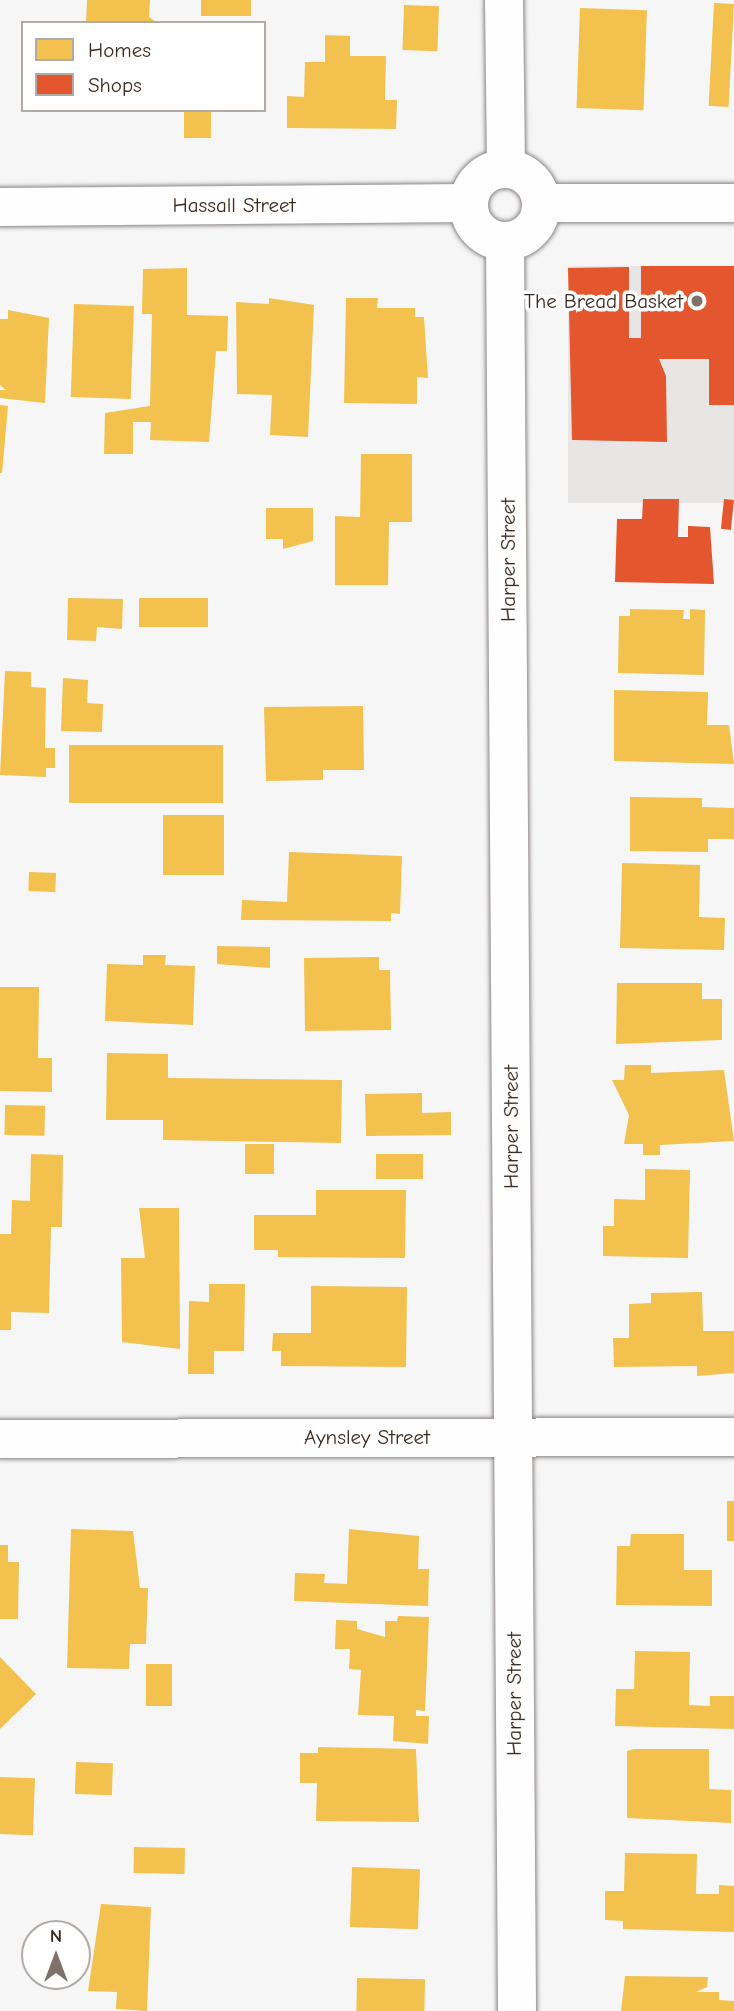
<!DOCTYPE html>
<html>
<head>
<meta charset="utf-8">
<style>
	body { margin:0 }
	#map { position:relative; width:734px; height:2011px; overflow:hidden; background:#f7f6f6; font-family:"Comic Neue",sans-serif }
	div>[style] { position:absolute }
	.built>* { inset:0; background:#e8e6e5; transform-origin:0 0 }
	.homes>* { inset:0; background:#f2c14e; transform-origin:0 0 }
	.shops>* { inset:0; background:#e4572e; transform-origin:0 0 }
	.roads { filter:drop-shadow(0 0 2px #8b8784) drop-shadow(0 0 2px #8b8784) }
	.street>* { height:38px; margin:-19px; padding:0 19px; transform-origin:19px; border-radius:19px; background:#fefefe }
	.secondary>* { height:38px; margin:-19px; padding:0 19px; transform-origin:19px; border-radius:19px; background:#fefefe }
	.secondary>.ring { margin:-19px; padding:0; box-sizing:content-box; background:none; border:38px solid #fefefe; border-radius:50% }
	.dots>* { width:19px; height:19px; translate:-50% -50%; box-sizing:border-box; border:4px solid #fff; border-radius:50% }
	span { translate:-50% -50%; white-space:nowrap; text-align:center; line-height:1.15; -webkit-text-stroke:7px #fff; paint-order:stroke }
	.street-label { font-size:21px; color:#3b2a1e }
	.poi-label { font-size:21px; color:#3b2a1e }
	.right { translate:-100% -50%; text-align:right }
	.legend { position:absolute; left:21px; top:21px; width:245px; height:91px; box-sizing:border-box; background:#fff; border:2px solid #b1aaa5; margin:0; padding:9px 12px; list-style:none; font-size:21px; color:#3b2a1e }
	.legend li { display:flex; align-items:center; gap:14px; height:35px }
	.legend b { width:35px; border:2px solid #b1aaa5 }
	.north { position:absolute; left:21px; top:1920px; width:70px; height:70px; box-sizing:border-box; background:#fff; border:2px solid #b1aaa5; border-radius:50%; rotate:0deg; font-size:19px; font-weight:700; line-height:28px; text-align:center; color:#3b2a1e }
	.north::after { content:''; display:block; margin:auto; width:24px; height:32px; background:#7d716a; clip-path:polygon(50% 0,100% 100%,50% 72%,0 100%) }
</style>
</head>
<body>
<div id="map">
	<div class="built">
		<div style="left:734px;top:266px;width:237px;height:166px;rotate:90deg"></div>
	</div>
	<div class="homes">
		<div style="clip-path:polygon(87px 0,150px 0,149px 17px,158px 23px,86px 23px)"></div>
		<div style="left:201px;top:0;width:50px;height:16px"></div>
		<div style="left:714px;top:3px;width:20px;height:103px;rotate:3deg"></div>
		<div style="left:404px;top:5px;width:35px;height:45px;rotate:2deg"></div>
		<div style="left:580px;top:8px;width:67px;height:100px;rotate:2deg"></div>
		<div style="clip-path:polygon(325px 35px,350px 36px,350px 56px,386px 56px,385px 100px,397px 100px,396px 129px,287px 128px,287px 96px,304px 97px,305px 62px,325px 62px)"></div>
		<div style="left:184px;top:110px;width:27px;height:28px"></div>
		<div style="clip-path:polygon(187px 268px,187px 315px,228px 316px,227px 351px,216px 351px,209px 442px,150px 440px,151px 422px,133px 422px,133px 454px,104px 454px,105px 413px,150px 406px,152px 314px,142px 314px,143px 269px)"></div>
		<div style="clip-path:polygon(269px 298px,314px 305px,308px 437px,270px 435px,272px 395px,237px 394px,236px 302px,269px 304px)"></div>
		<div style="clip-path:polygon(346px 298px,378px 298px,377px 308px,415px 308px,415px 317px,424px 317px,428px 378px,417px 377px,417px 404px,344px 403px)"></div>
		<div style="left:74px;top:304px;width:60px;height:93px;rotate:2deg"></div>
		<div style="clip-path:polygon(8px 310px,49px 318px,45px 403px,0 398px,0 390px,6px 390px,0 385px,0 319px,8px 319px)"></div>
		<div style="clip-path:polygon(0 405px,8px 406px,2px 473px,0 473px)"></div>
		<div style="clip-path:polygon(361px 454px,412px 454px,412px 522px,389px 522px,388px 585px,335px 585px,335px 516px,360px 517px)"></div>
		<div style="clip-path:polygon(266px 508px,313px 508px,313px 541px,283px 549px,283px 539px,266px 539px)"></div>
		<div style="clip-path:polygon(68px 598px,123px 599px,122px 629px,97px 627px,96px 641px,67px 640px)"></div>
		<div style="left:139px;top:598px;width:69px;height:29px"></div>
		<div style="clip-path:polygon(630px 609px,684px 610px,683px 619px,690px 619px,690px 609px,705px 610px,704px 675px,618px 673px,619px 616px,630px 616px)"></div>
		<div style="clip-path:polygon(5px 671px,31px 672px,31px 687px,46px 688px,45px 748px,55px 748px,55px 768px,46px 768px,46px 777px,0 775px)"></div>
		<div style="clip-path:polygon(63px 678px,88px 680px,87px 703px,103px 704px,102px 732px,61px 731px)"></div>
		<div style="clip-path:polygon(614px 690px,708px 692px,707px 725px,729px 725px,734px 764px,614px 761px)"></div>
		<div style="clip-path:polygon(363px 706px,364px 770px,323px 770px,323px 780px,266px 781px,264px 707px)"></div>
		<div style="left:69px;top:745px;width:154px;height:58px"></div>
		<div style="clip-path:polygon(630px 797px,702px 798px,702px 807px,734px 808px,734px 839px,708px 839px,708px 852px,630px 851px)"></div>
		<div style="left:163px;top:815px;width:61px;height:60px"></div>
		<div style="clip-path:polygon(289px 852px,402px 856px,400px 914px,391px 913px,391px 921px,241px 920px,242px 900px,287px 902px)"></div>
		<div style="clip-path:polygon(622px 863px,700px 865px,699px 917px,725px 918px,724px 950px,620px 948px)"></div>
		<div style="left:29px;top:872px;width:27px;height:19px;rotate:2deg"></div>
		<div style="clip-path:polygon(217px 946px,270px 947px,270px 968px,217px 964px)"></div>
		<div style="clip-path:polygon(143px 955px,166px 955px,165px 965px,195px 966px,193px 1025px,105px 1021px,107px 964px,143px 965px)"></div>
		<div style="clip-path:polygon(379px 957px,379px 970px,390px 970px,391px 1030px,305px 1031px,304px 958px)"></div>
		<div style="clip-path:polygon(617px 983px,702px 983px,702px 999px,722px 999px,722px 1040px,616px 1044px)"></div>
		<div style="clip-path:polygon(0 987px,39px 987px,38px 1058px,52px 1058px,52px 1092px,0 1091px)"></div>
		<div style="clip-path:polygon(107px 1053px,168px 1054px,168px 1078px,342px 1080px,341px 1143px,163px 1140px,163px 1120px,106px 1120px)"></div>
		<div style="clip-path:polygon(625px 1065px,651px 1065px,651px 1073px,724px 1070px,734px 1141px,660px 1145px,660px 1155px,643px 1155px,643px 1144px,624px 1144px,629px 1115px,612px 1080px,624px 1080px)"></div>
		<div style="clip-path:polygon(422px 1093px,422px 1113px,451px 1112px,451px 1135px,366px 1136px,365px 1094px)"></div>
		<div style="left:5px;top:1105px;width:40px;height:30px;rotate:1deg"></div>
		<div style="left:245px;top:1144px;width:29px;height:30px"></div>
		<div style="clip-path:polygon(31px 1154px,63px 1155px,62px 1227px,51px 1227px,49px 1313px,11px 1312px,11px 1330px,0 1330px,0 1234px,11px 1234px,12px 1200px,30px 1201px)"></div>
		<div style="left:376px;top:1154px;width:47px;height:25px"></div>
		<div style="clip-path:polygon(645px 1169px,690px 1170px,688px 1258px,603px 1256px,603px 1226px,614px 1226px,614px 1199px,645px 1200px)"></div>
		<div style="clip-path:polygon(316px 1190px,406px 1190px,405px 1258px,278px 1257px,278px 1250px,254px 1250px,254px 1215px,316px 1215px)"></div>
		<div style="clip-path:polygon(139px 1208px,179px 1208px,180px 1349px,122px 1342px,121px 1258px,145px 1258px)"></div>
		<div style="clip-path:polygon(209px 1284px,245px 1284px,244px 1351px,214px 1351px,214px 1374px,188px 1374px,189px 1301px,209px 1302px)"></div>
		<div style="clip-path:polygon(311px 1286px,407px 1287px,406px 1367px,281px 1366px,281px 1351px,272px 1351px,273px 1333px,311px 1333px)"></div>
		<div style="clip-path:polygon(702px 1292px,703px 1331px,734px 1331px,734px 1373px,697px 1376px,697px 1366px,614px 1367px,613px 1338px,629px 1338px,629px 1304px,651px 1303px,651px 1293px)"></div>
		<div style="left:727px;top:1501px;width:7px;height:40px"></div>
		<div style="clip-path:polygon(71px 1529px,133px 1531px,140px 1588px,148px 1588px,146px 1644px,130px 1644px,129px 1669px,67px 1668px)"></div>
		<div style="clip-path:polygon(349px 1529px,419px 1536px,418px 1569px,429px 1569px,428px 1606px,294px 1601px,295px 1573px,325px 1574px,324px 1583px,347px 1584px)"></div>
		<div style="clip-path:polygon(631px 1534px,684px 1534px,684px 1570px,712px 1570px,712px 1606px,616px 1605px,617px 1546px,630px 1546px)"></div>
		<div style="clip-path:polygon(0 1545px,8px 1545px,8px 1562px,19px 1562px,18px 1619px,0 1619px)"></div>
		<div style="clip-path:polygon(398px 1616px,429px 1617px,425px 1711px,416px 1710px,416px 1716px,429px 1716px,428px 1744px,393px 1741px,394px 1716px,358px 1715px,361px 1670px,349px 1669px,350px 1649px,335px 1649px,336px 1620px,357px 1621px,357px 1629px,385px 1637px,385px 1621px,397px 1621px)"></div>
		<div style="clip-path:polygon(635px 1651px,690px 1652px,689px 1705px,710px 1706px,710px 1696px,734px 1696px,734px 1729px,615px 1726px,616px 1689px,634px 1689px)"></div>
		<div style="clip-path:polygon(0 1657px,36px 1694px,0 1729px)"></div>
		<div style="left:146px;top:1664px;width:26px;height:42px"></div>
		<div style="clip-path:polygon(318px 1747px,416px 1749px,419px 1822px,316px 1821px,317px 1783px,300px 1783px,300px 1753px,318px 1753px)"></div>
		<div style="clip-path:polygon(634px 1749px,709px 1749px,709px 1789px,731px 1790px,731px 1823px,627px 1818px,627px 1751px)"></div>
		<div style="left:76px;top:1762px;width:37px;height:32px;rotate:2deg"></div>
		<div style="left:0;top:1777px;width:35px;height:57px;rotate:2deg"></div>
		<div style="left:134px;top:1847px;width:51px;height:26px;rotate:1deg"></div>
		<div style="clip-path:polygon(625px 1853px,697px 1854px,696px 1894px,719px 1894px,719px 1885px,734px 1886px,734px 1932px,623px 1929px,623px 1921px,605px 1920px,605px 1891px,624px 1891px)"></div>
		<div style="left:352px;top:1867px;width:68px;height:60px;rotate:2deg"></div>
		<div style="clip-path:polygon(101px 1904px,151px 1907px,147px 2011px,116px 2009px,117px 1992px,88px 1991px)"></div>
		<div style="clip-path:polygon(625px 1976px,708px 1977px,707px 1987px,696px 1992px,719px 1992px,719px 2000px,734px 2001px,734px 2011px,621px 2011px)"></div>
		<div style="left:357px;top:1978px;width:68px;height:33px;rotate:1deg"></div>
	</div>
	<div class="shops">
		<div style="clip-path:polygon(641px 266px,734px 266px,734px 405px,709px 405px,709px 359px,659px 359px,666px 376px,667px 442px,572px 440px,568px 268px,629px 267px,629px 338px,641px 338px)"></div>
		<div style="clip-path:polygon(643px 499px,679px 499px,678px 537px,688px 537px,688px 526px,710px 527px,714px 584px,615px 582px,617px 519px,642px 519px)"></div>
		<div style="left:724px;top:499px;width:10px;height:30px;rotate:6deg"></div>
	</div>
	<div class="roads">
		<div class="street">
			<div style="left:504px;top:0;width:169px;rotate:89.3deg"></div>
			<div style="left:505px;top:242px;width:1769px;rotate:89.61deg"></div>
			<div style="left:0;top:1439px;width:734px;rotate:-0.16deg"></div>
		</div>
		<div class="secondary">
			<div class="ring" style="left:469px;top:169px;width:34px;height:34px"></div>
			<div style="left:542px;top:203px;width:192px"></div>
			<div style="left:0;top:207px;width:469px;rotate:-0.5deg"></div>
		</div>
	</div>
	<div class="dots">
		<div style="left:697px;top:301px;background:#7d716a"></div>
	</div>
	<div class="street-label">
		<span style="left:234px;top:205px">Hassall Street</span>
		<span style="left:508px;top:560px;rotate:-90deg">Harper Street</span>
		<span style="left:511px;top:1127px;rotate:-90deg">Harper Street</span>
		<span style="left:367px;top:1437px">Aynsley Street</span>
		<span style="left:514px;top:1694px;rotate:-90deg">Harper Street</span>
	</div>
	<div class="poi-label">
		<span class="right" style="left:683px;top:301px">The Bread Basket</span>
	</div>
	<ul class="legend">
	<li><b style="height:19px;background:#f2c14e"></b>Homes</li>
	<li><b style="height:19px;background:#e4572e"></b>Shops</li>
	</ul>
	<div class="north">N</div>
</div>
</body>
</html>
